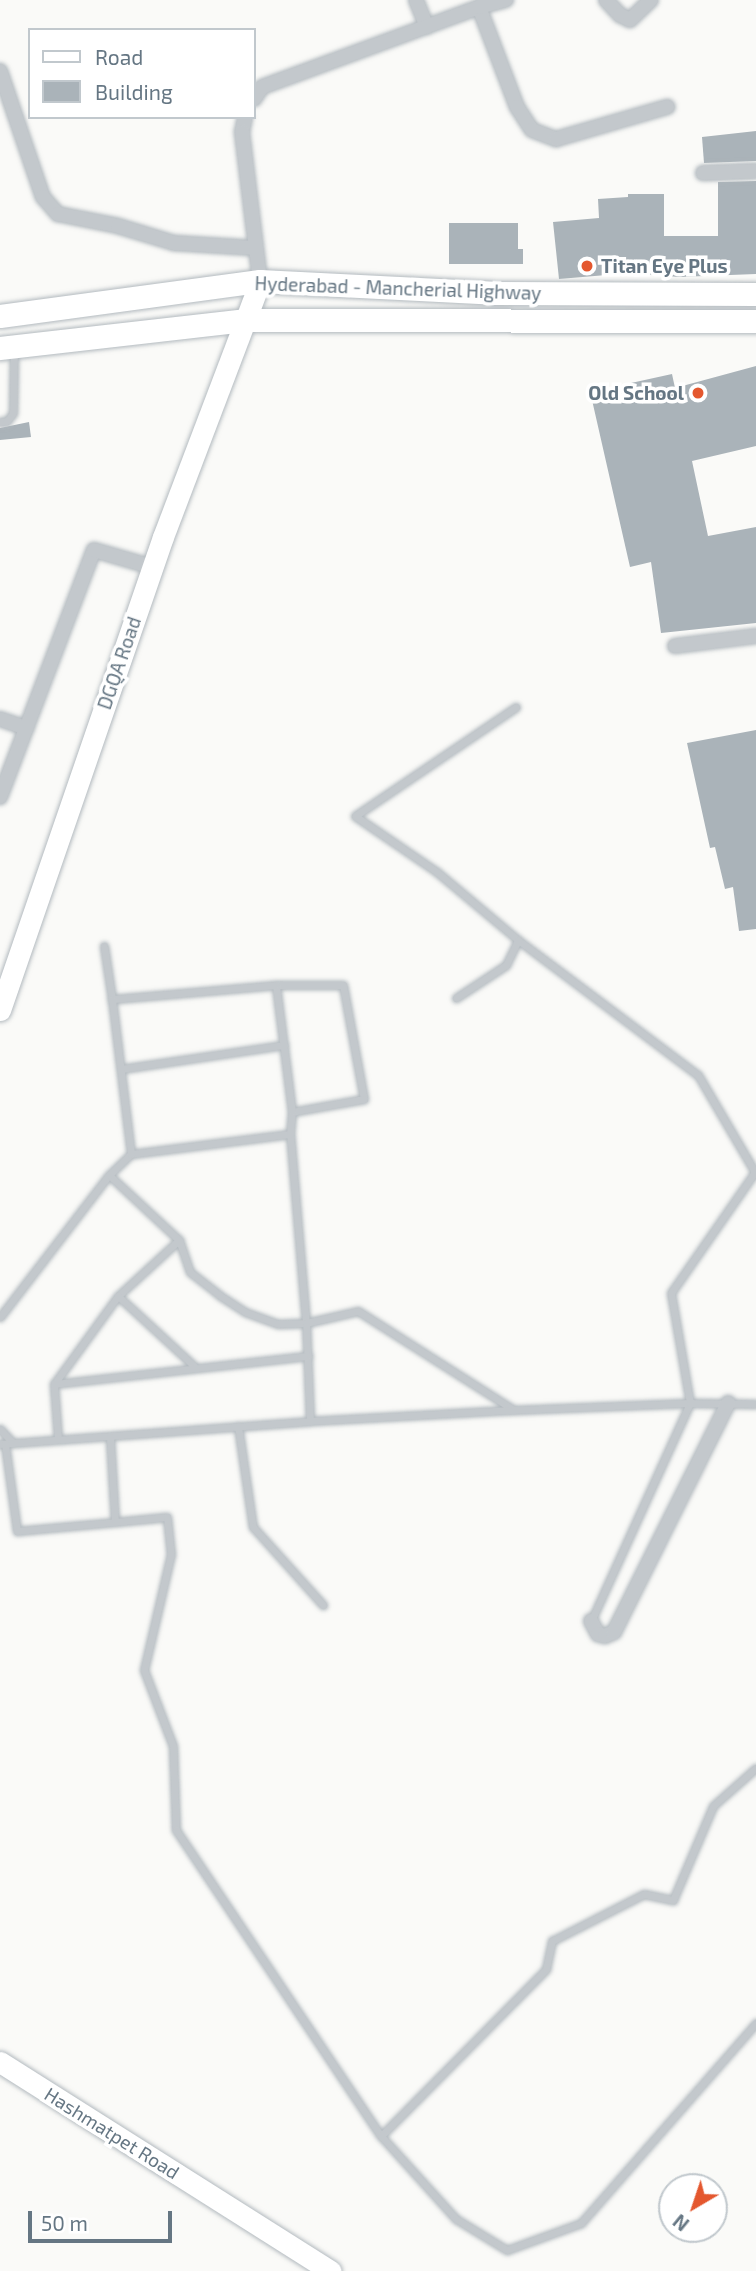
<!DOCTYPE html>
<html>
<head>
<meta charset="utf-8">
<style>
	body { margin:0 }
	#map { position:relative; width:756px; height:2271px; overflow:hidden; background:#fafaf8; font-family:"Exo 2",sans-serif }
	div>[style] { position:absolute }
	.building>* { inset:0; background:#aab3b9 }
	.roads { filter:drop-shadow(0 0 2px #b3babf) drop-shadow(0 0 2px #b3babf) }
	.lane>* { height:7px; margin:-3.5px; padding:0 3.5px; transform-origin:3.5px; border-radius:3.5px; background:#c3c8cc }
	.street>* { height:14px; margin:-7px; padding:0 7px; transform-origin:7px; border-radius:7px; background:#c3c8cc }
	.secondary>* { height:21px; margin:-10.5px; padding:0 10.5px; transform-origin:10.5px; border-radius:10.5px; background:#fff }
	.primary>* { height:23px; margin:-11.5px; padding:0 11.5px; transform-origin:11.5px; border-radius:11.5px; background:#fff }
	.dots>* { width:19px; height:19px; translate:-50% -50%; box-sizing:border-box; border:4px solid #fff; border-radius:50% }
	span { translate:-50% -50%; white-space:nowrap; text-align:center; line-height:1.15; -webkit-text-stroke:7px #fff; paint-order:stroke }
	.poi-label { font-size:19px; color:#657683; font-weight:700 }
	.left { translate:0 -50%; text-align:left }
	.right { translate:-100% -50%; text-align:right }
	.street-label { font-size:19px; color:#657683 }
	.legend { position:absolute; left:28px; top:28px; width:228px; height:91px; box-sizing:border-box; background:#fff; border:2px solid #c1c8cd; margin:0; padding:9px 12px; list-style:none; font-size:21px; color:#657683 }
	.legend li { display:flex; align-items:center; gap:14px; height:35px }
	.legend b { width:35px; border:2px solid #c1c8cd }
	.north { position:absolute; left:658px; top:2173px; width:70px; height:70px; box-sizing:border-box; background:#fff; border:2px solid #c1c8cd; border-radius:50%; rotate:219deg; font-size:19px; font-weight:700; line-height:28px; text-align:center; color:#657683 }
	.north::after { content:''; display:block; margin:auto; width:24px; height:32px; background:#e4572e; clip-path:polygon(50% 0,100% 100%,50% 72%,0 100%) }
	.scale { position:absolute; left:28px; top:2211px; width:144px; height:32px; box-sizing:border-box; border:4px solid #657683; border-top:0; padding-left:9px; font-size:21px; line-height:24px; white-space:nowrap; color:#657683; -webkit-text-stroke:5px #fff; paint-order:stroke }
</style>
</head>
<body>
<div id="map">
	<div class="building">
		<div style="clip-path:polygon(756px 131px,756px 161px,704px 163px,702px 137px)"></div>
		<div style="clip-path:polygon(756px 181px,756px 274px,679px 277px,630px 273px,559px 279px,553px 222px,599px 218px,598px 199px,628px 197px,628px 194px,664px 194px,664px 236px,718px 236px,718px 182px)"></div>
		<div style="clip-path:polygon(449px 223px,518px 223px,518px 249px,523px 249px,523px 264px,449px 264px)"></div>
		<div style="clip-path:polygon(756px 366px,756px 446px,692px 461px,708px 536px,756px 527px,756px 623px,661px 633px,651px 562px,630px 567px,592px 400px,632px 391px,631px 383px,672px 374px,675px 388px)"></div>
		<div style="clip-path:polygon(29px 422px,31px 437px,0 440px,0 428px)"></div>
		<div style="clip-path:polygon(756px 730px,756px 929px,739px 931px,733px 887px,725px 889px,715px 847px,710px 848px,687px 743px)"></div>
	</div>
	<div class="roads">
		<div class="lane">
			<div style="left:0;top:422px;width:7px;rotate:-8deg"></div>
			<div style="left:7px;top:421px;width:10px;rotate:-53deg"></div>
			<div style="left:13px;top:413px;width:63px;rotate:-89.1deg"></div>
			<div style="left:516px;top:707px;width:194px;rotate:145.9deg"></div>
			<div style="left:355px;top:816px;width:99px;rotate:34.3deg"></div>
			<div style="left:437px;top:872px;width:106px;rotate:40deg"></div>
			<div style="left:518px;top:940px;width:225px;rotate:36.9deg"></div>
			<div style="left:698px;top:1075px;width:113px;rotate:59.6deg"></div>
			<div style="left:755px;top:1172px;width:147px;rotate:124.8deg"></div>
			<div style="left:671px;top:1293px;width:112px;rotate:80.2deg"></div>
			<div style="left:690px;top:1403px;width:239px;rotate:114.4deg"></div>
			<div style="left:104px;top:946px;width:54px;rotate:81.4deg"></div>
			<div style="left:276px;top:985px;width:67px"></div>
			<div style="left:343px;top:985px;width:116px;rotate:79.6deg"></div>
			<div style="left:364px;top:1099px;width:73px;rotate:169.8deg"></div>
			<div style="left:456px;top:998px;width:60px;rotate:-33.4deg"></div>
			<div style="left:506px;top:965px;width:28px;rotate:-64deg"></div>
			<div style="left:121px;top:1069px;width:165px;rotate:-8.4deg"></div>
			<div style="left:109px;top:1175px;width:96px;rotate:42.9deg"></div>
			<div style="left:179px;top:1240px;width:34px;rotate:71deg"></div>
			<div style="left:190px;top:1272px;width:37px;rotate:38deg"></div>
			<div style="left:219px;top:1295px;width:31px;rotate:33deg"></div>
			<div style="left:245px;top:1312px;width:35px;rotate:20deg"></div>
			<div style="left:278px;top:1324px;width:28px;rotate:-2deg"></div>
			<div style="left:306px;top:1323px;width:190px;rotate:-94.8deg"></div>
			<div style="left:118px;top:1296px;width:83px;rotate:-42.6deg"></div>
			<div style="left:0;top:1317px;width:179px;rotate:-52.5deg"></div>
			<div style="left:109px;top:1175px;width:30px;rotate:-44deg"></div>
			<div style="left:131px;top:1154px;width:160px;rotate:-7.2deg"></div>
			<div style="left:290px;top:1134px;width:22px;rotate:-85deg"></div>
			<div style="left:292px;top:1112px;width:128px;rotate:-97.2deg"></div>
			<div style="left:276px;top:985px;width:165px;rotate:175.1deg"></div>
			<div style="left:112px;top:999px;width:156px;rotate:83deg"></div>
			<div style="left:54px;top:1384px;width:109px;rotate:-54deg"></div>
			<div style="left:118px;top:1296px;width:103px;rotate:42.6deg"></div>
			<div style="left:310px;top:1421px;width:98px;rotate:-92.3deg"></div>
			<div style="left:306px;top:1323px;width:53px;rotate:-13deg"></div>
			<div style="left:358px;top:1311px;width:185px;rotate:32.4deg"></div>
			<div style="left:238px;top:1426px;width:102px;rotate:81.6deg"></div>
			<div style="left:253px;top:1527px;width:105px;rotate:48.1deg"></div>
			<div style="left:0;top:1429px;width:19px;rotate:47deg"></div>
			<div style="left:58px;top:1439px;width:55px;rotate:-94.2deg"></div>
			<div style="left:54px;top:1384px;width:256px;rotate:-6.3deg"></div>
			<div style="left:0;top:1444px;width:311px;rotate:-4.2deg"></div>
			<div style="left:310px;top:1421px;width:204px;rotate:-3.1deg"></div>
			<div style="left:514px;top:1410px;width:176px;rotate:-2.3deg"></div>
			<div style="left:690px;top:1403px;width:66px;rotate:0.9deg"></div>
			<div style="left:5px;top:1444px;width:88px;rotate:82.1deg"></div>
			<div style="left:17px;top:1531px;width:98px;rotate:-5.2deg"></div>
			<div style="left:115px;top:1522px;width:85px;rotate:-93.4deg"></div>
			<div style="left:115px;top:1522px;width:52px;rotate:-5.5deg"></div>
			<div style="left:167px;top:1517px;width:37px;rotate:84deg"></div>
			<div style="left:171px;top:1554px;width:119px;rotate:103.1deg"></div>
			<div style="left:144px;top:1670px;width:81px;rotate:69.1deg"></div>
			<div style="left:173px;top:1746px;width:84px;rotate:88deg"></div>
			<div style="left:176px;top:1830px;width:368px;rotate:56.2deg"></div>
			<div style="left:381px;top:2136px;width:112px;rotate:47.9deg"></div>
			<div style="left:456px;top:2219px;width:60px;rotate:31.3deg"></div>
			<div style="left:507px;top:2250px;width:79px;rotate:-20deg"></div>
			<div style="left:581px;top:2223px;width:266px;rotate:-48.8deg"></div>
			<div style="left:381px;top:2136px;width:235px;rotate:-45.3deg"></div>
			<div style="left:546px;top:1969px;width:29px;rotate:-78deg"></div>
			<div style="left:552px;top:1941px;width:103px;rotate:-27.1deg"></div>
			<div style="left:644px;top:1894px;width:30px;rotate:12deg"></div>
			<div style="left:673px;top:1900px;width:102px;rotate:-66.9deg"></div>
			<div style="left:713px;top:1806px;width:57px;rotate:-41.5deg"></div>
		</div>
		<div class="street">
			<div style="left:416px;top:0;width:29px;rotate:68deg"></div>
			<div style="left:606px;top:0;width:21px;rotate:47deg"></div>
			<div style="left:620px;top:15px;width:11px;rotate:27deg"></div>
			<div style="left:630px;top:20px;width:29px;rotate:-44deg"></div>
			<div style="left:479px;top:7px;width:107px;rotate:69.2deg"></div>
			<div style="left:517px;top:107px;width:27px;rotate:57deg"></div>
			<div style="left:532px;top:130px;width:26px;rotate:21deg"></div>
			<div style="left:556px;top:139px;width:116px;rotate:-16.1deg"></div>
			<div style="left:0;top:71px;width:133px;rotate:71.2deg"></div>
			<div style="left:43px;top:197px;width:23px;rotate:49deg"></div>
			<div style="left:58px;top:214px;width:61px;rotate:11.3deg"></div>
			<div style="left:118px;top:226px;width:59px;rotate:16.9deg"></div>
			<div style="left:174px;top:243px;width:81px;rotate:3.5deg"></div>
			<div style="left:254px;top:99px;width:14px;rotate:-56deg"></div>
			<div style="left:262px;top:87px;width:231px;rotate:-20.2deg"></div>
			<div style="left:479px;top:7px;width:28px;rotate:-15deg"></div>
			<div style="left:245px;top:117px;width:15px;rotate:101deg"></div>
			<div style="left:242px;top:132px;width:150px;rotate:83.1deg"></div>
			<div style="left:703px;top:173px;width:53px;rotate:-2.2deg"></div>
			<div style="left:675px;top:646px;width:82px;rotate:-7deg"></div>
			<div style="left:0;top:719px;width:28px;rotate:19deg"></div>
			<div style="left:0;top:797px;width:264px;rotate:-69.2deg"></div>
			<div style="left:94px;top:550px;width:60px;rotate:16.3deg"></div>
			<div style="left:591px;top:1621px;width:15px;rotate:62deg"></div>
			<div style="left:598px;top:1634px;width:7px;rotate:16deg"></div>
			<div style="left:605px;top:1636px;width:10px;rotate:-24deg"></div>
			<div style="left:614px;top:1632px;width:256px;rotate:-63.5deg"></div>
		</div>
		<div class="secondary">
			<div style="left:0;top:1010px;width:500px;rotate:-70.99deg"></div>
			<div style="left:163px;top:537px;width:274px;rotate:-69.2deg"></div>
			<div style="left:0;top:2062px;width:391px;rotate:32.3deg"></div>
		</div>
		<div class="primary">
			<div style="left:0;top:316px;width:262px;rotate:-7.7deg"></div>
			<div style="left:260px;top:281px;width:234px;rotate:2.9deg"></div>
			<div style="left:494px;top:293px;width:262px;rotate:0.2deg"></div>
			<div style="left:0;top:348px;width:248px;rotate:-6.5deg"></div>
			<div style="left:246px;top:320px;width:510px;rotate:0.11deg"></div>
		</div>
	</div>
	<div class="dots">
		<div style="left:587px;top:266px;background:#e4572e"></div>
		<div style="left:698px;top:393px;background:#e4572e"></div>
	</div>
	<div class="poi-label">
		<span class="left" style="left:601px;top:266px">Titan Eye Plus</span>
		<span class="right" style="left:684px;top:393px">Old School</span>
	</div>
	<div class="street-label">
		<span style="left:398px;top:288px;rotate:2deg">Hyderabad - Mancherial Highway</span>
		<span style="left:119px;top:663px;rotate:-71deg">DGQA Road</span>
		<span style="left:112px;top:2133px;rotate:32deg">Hashmatpet Road</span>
	</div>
	<ul class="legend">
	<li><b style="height:9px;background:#fff"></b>Road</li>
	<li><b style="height:19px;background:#aab3b9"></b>Building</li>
	</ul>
	<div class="north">N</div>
	<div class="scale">50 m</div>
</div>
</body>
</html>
